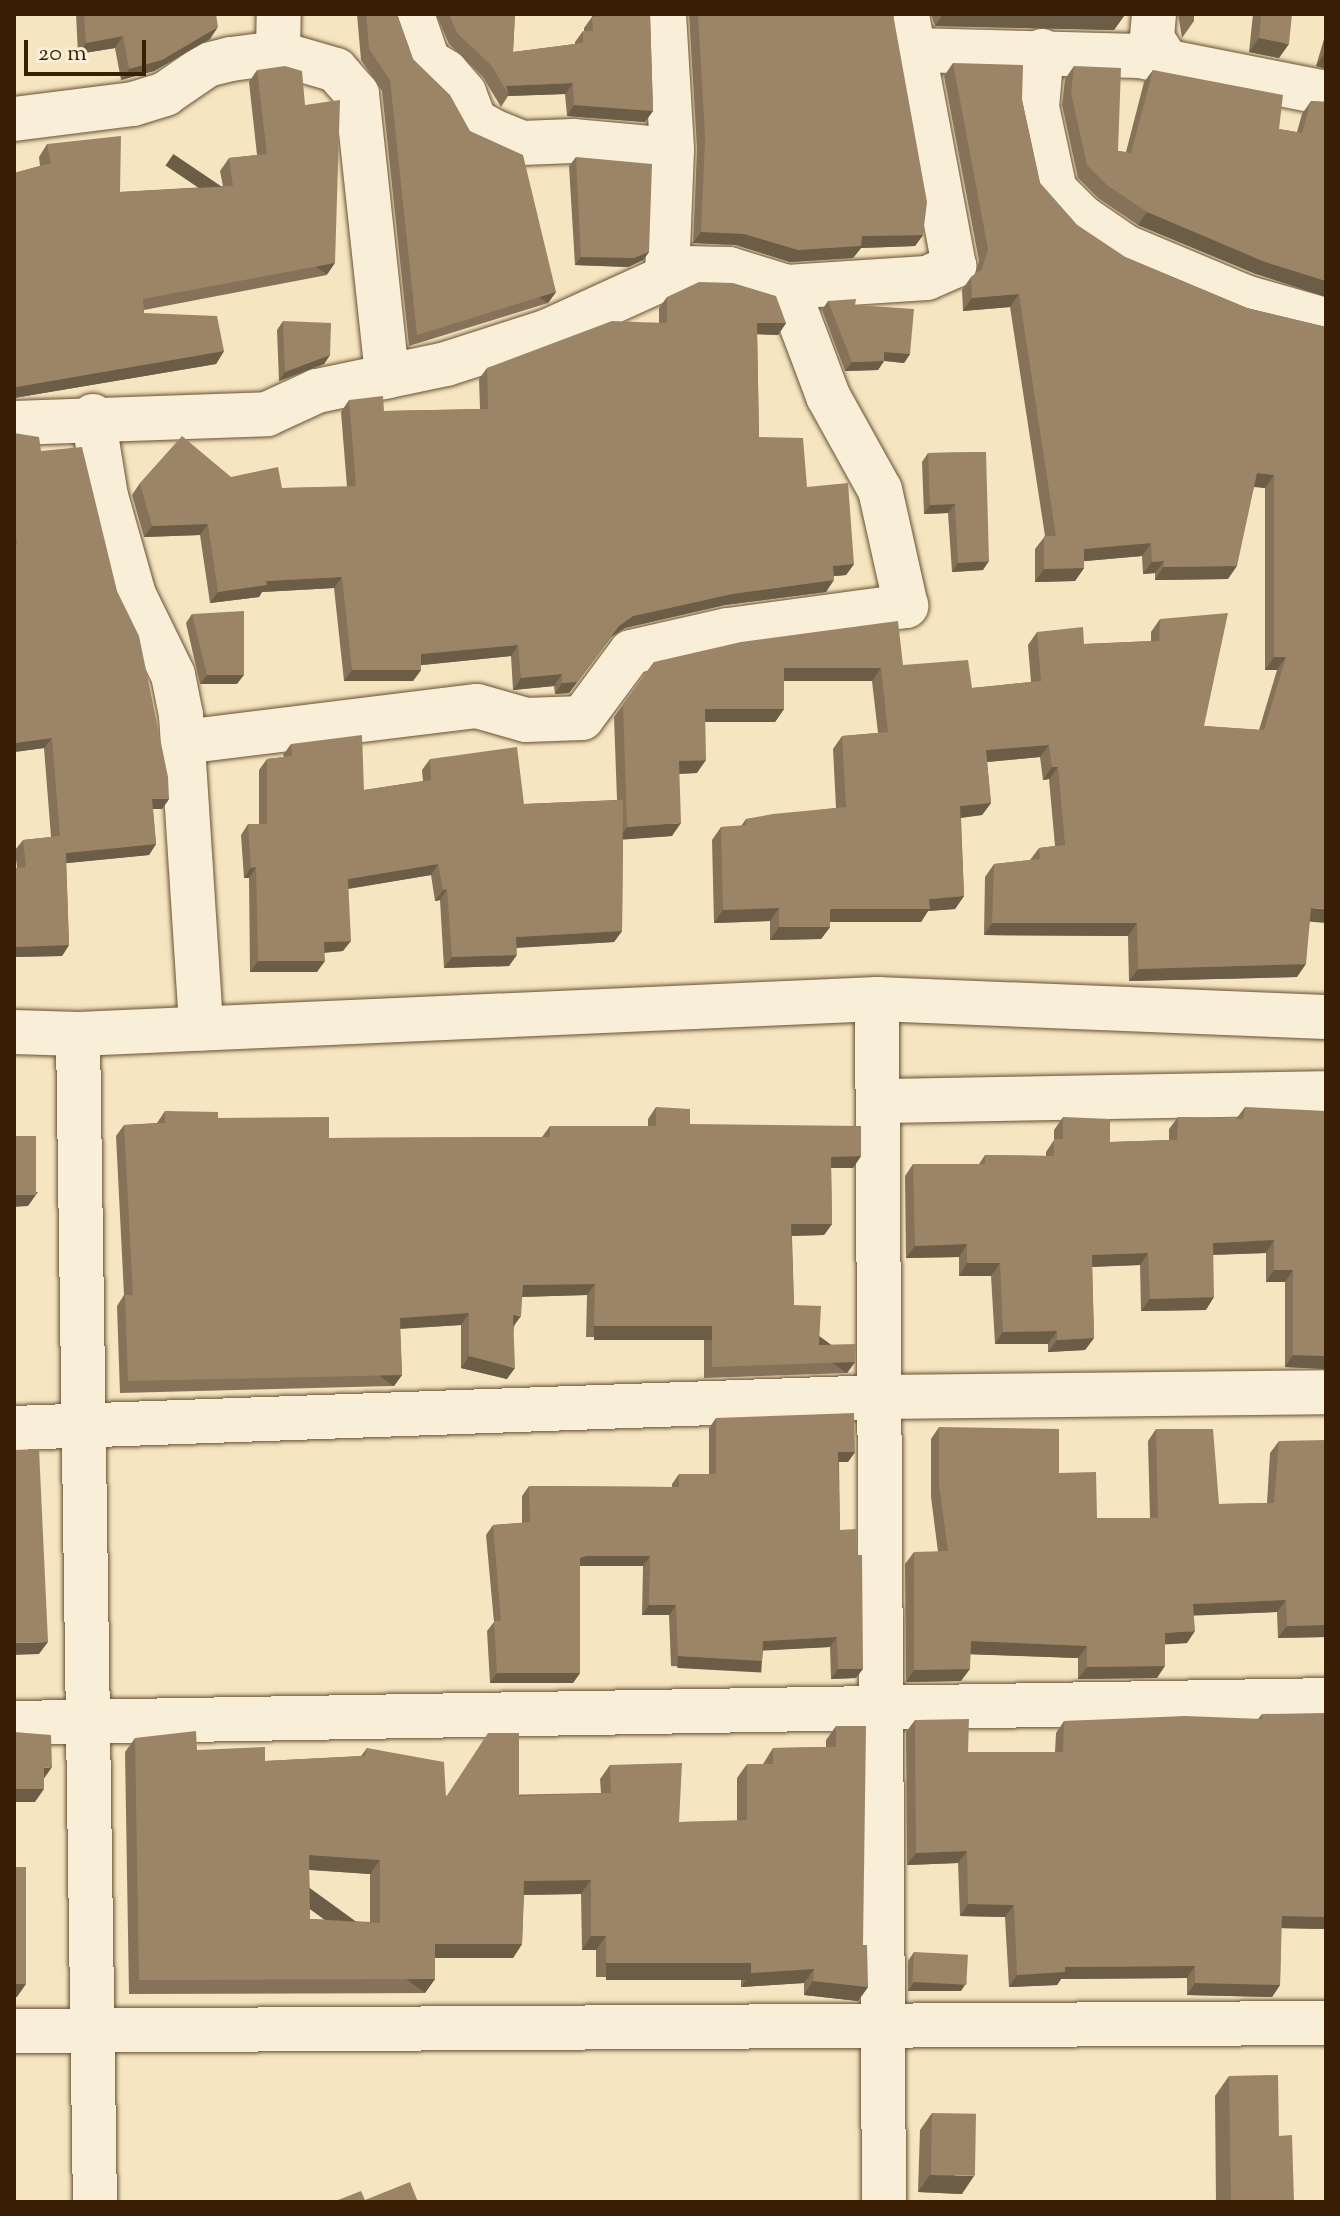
<!DOCTYPE html>
<html>
<head>
<meta charset="utf-8">
<style>
	body { margin:0 }
	#map { position:relative; width:1340px; height:2216px; overflow:hidden; background:#f6e5c1; font-family:"Sorts Mill Goudy",serif }
	div>[style] { position:absolute }
	.roads { filter:drop-shadow(0 0 2px #685032) drop-shadow(0 0 2px #685032) }
	.street>* { height:44px; margin:-22px; padding:0 22px; transform-origin:22px; border-radius:22px; background:#f9eed7 }
	.secondary>* { height:44px; margin:-22px; padding:0 22px; transform-origin:22px; border-radius:22px; background:#f9eed7 }
	.wall>* { inset:0; background:#857258 }
	.shaded-wall>* { inset:0; background:#6c5d47; transform-origin:0 0 }
	.building>* { inset:0; background:#9b8566; transform-origin:0 0 }
	span { translate:-50% -50%; white-space:nowrap; text-align:center; line-height:1.15; -webkit-text-stroke:6px #f9eed7; paint-order:stroke }
	.frame { position:absolute; inset:0; border:16px solid #391e03; pointer-events:none }
	.scale { position:absolute; left:24px; top:40px; width:122px; height:36px; box-sizing:border-box; border:4px solid #391e03; border-top:0; padding-left:10px; font-size:24px; line-height:28px; white-space:nowrap; color:#391e03; -webkit-text-stroke:6px #f9eed7; paint-order:stroke }
</style>
</head>
<body>
<div id="map">
	<div class="roads">
		<div class="street">
			<div style="left:412px;top:14px;width:50px;rotate:71.2deg"></div>
			<div style="left:428px;top:61px;width:21px;rotate:31deg"></div>
			<div style="left:446px;top:72px;width:28px;rotate:49deg"></div>
			<div style="left:464px;top:93px;width:30px;rotate:69deg"></div>
			<div style="left:475px;top:121px;width:23px;rotate:29deg"></div>
			<div style="left:495px;top:132px;width:29px;rotate:22deg"></div>
			<div style="left:522px;top:143px;width:51px;rotate:-2.2deg"></div>
			<div style="left:573px;top:141px;width:99px;rotate:5.2deg"></div>
			<div style="left:664px;top:14px;width:136px;rotate:86.6deg"></div>
			<div style="left:672px;top:150px;width:124px;rotate:92.3deg"></div>
			<div style="left:1154px;top:14px;width:24px;rotate:95deg"></div>
			<div style="left:1152px;top:38px;width:28px;rotate:58deg"></div>
			<div style="left:914px;top:50px;width:225px;rotate:1.5deg"></div>
			<div style="left:1139px;top:56px;width:191px;rotate:11.2deg"></div>
			<div style="left:1042px;top:51px;width:56px;rotate:95.1deg"></div>
			<div style="left:1037px;top:107px;width:85px;rotate:77.8deg"></div>
			<div style="left:1055px;top:190px;width:38px;rotate:45deg"></div>
			<div style="left:1082px;top:217px;width:53px;rotate:34.3deg"></div>
			<div style="left:1126px;top:247px;width:132px;rotate:22.7deg"></div>
			<div style="left:1248px;top:298px;width:81px;rotate:15.8deg"></div>
			<div style="left:278px;top:53px;width:39px;rotate:-89deg"></div>
			<div style="left:14px;top:119px;width:120px;rotate:-7.2deg"></div>
			<div style="left:133px;top:104px;width:34px;rotate:-17deg"></div>
			<div style="left:165px;top:94px;width:51px;rotate:-34.6deg"></div>
			<div style="left:207px;top:65px;width:25px;rotate:-14deg"></div>
			<div style="left:231px;top:59px;width:47px;rotate:-7.3deg"></div>
			<div style="left:278px;top:53px;width:60px;rotate:16.3deg"></div>
			<div style="left:336px;top:70px;width:32px;rotate:49deg"></div>
			<div style="left:357px;top:94px;width:284px;rotate:83.9deg"></div>
			<div style="left:93px;top:416px;width:81px;rotate:80.8deg"></div>
			<div style="left:106px;top:496px;width:103px;rotate:74.2deg"></div>
			<div style="left:134px;top:595px;width:89px;rotate:64deg"></div>
			<div style="left:173px;top:675px;width:41px;rotate:78.7deg"></div>
			<div style="left:181px;top:715px;width:314px;rotate:86.3deg"></div>
			<div style="left:14px;top:423px;width:253px;rotate:-2deg"></div>
			<div style="left:267px;top:414px;width:55px;rotate:-24.7deg"></div>
			<div style="left:317px;top:391px;width:132px;rotate:-11.8deg"></div>
			<div style="left:446px;top:364px;width:107px;rotate:-17.9deg"></div>
			<div style="left:548px;top:331px;width:152px;rotate:-24.5deg"></div>
			<div style="left:686px;top:268px;width:43px;rotate:1.3deg"></div>
			<div style="left:729px;top:269px;width:61px;rotate:17.2deg"></div>
			<div style="left:787px;top:287px;width:140px;rotate:-3.7deg"></div>
			<div style="left:927px;top:278px;width:30px;rotate:-24deg"></div>
			<div style="left:954px;top:266px;width:256px;rotate:-100.6deg"></div>
			<div style="left:183px;top:742px;width:296px;rotate:-7deg"></div>
			<div style="left:477px;top:706px;width:51px;rotate:15.9deg"></div>
			<div style="left:526px;top:720px;width:56px;rotate:-2deg"></div>
			<div style="left:582px;top:718px;width:82px;rotate:-53.4deg"></div>
			<div style="left:631px;top:652px;width:99px;rotate:-12.8deg"></div>
			<div style="left:728px;top:630px;width:180px;rotate:-7.7deg"></div>
			<div style="left:906px;top:606px;width:119px;rotate:-102.6deg"></div>
			<div style="left:880px;top:490px;width:107px;rotate:-119deg"></div>
			<div style="left:828px;top:396px;width:116px;rotate:-110.6deg"></div>
			<div style="left:877px;top:999px;width:1203px;rotate:89.67deg"></div>
			<div style="left:78px;top:1034px;width:1168px;rotate:89.17deg"></div>
			<div style="left:880px;top:1101px;width:446px;rotate:-1deg"></div>
			<div style="left:14px;top:1428px;width:865px;rotate:-2.05deg"></div>
			<div style="left:878px;top:1397px;width:448px;rotate:-0.6deg"></div>
			<div style="left:14px;top:1723px;width:1312px;rotate:-1deg"></div>
			<div style="left:14px;top:2031px;width:1312px;rotate:-0.35deg"></div>
		</div>
		<div class="secondary">
			<div style="left:14px;top:1032px;width:64px;rotate:1.8deg"></div>
			<div style="left:78px;top:1034px;width:800px;rotate:-2.51deg"></div>
			<div style="left:877px;top:999px;width:449px;rotate:2.3deg"></div>
		</div>
	</div>
	<div class="wall">
		<div style="clip-path:polygon(76px 14px,216px 14px,210px 39px,154px 71px,121px 80px,115px 48px,78px 54px)"></div>
		<div style="clip-path:polygon(357px 14px,397px 14px,413px 59px,556px 292px,548px 303px,409px 346px,382px 91px,361px 60px)"></div>
		<div style="clip-path:polygon(436px 14px,515px 14px,513px 52px,575px 44px,575px 42px,583px 31px,584px 31px,584px 28px,592px 17px,592px 14px,650px 14px,653px 111px,645px 122px,567px 116px,565px 94px,508px 96px,501px 107px,483px 77px,449px 44px)"></div>
		<div style="clip-path:polygon(689px 14px,893px 14px,923px 235px,915px 246px,861px 248px,853px 258px,790px 262px,736px 245px,693px 243px,697px 149px)"></div>
		<div style="clip-path:polygon(931px 14px,1124px 14px,1124px 16px,1114px 30px,935px 26px)"></div>
		<div style="clip-path:polygon(1178px 14px,1194px 14px,1194px 21px,1182px 38px)"></div>
		<div style="clip-path:polygon(1253px 14px,1292px 14px,1279px 58px,1249px 52px)"></div>
		<div style="clip-path:polygon(1326px 32px,1326px 69px,1316px 66px)"></div>
		<div style="clip-path:polygon(953px 63px,1022px 100px,1040px 183px,1077px 225px,1125px 257px,1247px 308px,1326px 327px,1310px 921px,1297px 977px,1129px 981px,1128px 936px,984px 935px,985px 877px,994px 864px,1030px 860px,1039px 848px,1055px 846px,1049px 779px,1043px 780px,1040px 757px,987px 762px,991px 803px,982px 815px,961px 818px,964px 896px,955px 909px,928px 911px,921px 922px,830px 922px,830px 927px,821px 939px,770px 940px,770px 921px,714px 923px,712px 840px,721px 827px,741px 826px,746px 819px,836px 808px,833px 749px,842px 736px,878px 733px,872px 681px,784px 681px,784px 709px,775px 722px,705px 722px,697px 773px,679px 774px,672px 836px,623px 839px,622px 931px,614px 942px,517px 948px,509px 966px,444px 968px,440px 900px,435px 901px,431px 875px,348px 889px,343px 951px,324px 953px,317px 972px,250px 972px,249px 878px,244px 878px,241px 835px,248px 824px,259px 824px,259px 770px,267px 759px,284px 757px,283px 755px,291px 744px,364px 790px,423px 781px,422px 770px,430px 759px,524px 804px,617px 800px,614px 717px,654px 662px,903px 665px,972px 688px,1031px 682px,1028px 645px,1037px 632px,1084px 644px,1151px 641px,1151px 632px,1160px 619px,1204px 726px,1259px 730px,1277px 670px,1265px 670px,1265px 488px,1254px 487px,1228px 579px,1155px 580px,1155px 573px,1143px 574px,1142px 556px,1084px 561px,1084px 568px,1075px 581px,1035px 582px,1035px 549px,1045px 536px,1010px 307px,963px 311px,962px 290px,971px 277px,975px 274px,979px 261px,944px 76px)"></div>
		<div style="clip-path:polygon(1074px 66px,1118px 151px,1126px 152px,1144px 82px,1153px 70px,1279px 129px,1297px 132px,1302px 114px,1311px 101px,1326px 102px,1256px 274px,1138px 225px,1098px 198px,1078px 178px,1062px 105px,1065px 79px)"></div>
		<div style="clip-path:polygon(257px 70px,327px 275px,144px 310px,144px 313px,224px 351px,216px 364px,14px 398px,14px 173px,40px 166px,39px 157px,47px 144px,120px 192px,223px 186px,220px 171px,229px 158px,257px 155px,249px 82px)"></div>
		<div style="clip-path:polygon(576px 157px,649px 252px,643px 260px,628px 267px,575px 265px,569px 166px)"></div>
		<div style="clip-path:polygon(667px 297px,786px 323px,778px 335px,757px 334px,759px 437px,807px 487px,854px 564px,846px 575px,834px 576px,826px 592px,725px 605px,625px 628px,611px 637px,569px 693px,555px 694px,554px 686px,513px 690px,511px 656px,421px 665px,421px 670px,413px 681px,344px 681px,334px 588px,262px 592px,259px 597px,210px 603px,200px 535px,144px 537px,132px 495px,140px 483px,231px 477px,282px 488px,347px 487px,341px 412px,349px 400px,384px 411px,480px 409px,479px 379px,487px 368px,659px 323px,659px 308px)"></div>
		<div style="clip-path:polygon(828px 301px,855px 305px,910px 354px,904px 363px,884px 361px,878px 370px,845px 371px,822px 310px)"></div>
		<div style="clip-path:polygon(283px 321px,330px 355px,324px 364px,279px 381px,277px 330px)"></div>
		<div style="clip-path:polygon(14px 433px,41px 451px,169px 799px,162px 809px,153px 809px,156px 844px,149px 855px,66px 863px,69px 945px,62px 956px,14px 957px,14px 868px,17px 868px,15px 850px,23px 840px,51px 837px,44px 748px,14px 752px)"></div>
		<div style="clip-path:polygon(986px 452px,983px 570px,952px 572px,948px 513px,924px 514px,922px 462px,928px 453px)"></div>
		<div style="clip-path:polygon(192px 614px,237px 684px,200px 684px,186px 623px)"></div>
		<div style="clip-path:polygon(656px 1107px,690px 1124px,861px 1156px,853px 1168px,831px 1168px,832px 1224px,824px 1235px,792px 1236px,794px 1305px,819px 1345px,855px 1362px,847px 1373px,704px 1378px,704px 1337px,586px 1337px,587px 1295px,522px 1297px,514px 1327px,507px 1379px,461px 1368px,461px 1325px,400px 1329px,402px 1375px,394px 1386px,120px 1393px,117px 1306px,124px 1295px,116px 1136px,124px 1125px,157px 1123px,165px 1111px,218px 1118px,329px 1138px,542px 1137px,550px 1126px,648px 1126px,648px 1119px)"></div>
		<div style="clip-path:polygon(1245px 1107px,1326px 1369px,1285px 1367px,1285px 1282px,1266px 1282px,1266px 1253px,1213px 1255px,1206px 1310px,1141px 1311px,1140px 1265px,1092px 1267px,1094px 1338px,1085px 1350px,1048px 1352px,1048px 1344px,995px 1344px,991px 1276px,959px 1276px,959px 1257px,906px 1258px,905px 1176px,913px 1164px,979px 1164px,985px 1155px,1046px 1156px,1046px 1152px,1054px 1140px,1054px 1130px,1063px 1117px,1110px 1142px,1169px 1140px,1169px 1129px,1178px 1117px,1236px 1119px)"></div>
		<div style="clip-path:polygon(716px 1418px,855px 1452px,848px 1462px,839px 1462px,840px 1530px,856px 1678px,831px 1679px,830px 1647px,763px 1650px,762px 1661px,756px 1671px,671px 1666px,669px 1615px,642px 1615px,643px 1566px,580px 1566px,580px 1673px,573px 1683px,490px 1683px,487px 1631px,494px 1622px,486px 1535px,493px 1525px,522px 1523px,522px 1496px,529px 1486px,672px 1487px,672px 1484px,679px 1474px,709px 1474px,709px 1428px)"></div>
		<div style="clip-path:polygon(939px 1427px,1059px 1473px,1097px 1518px,1150px 1518px,1148px 1441px,1156px 1429px,1219px 1504px,1267px 1503px,1270px 1453px,1279px 1441px,1326px 1637px,1278px 1638px,1277px 1612px,1194px 1615px,1187px 1643px,1165px 1644px,1157px 1678px,1078px 1679px,1078px 1658px,970px 1654px,961px 1681px,906px 1682px,905px 1564px,914px 1552px,938px 1552px,931px 1497px,931px 1439px)"></div>
		<div style="clip-path:polygon(1262px 1714px,1326px 1929px,1281px 1928px,1280px 1985px,1272px 1997px,1187px 1995px,1187px 1978px,1061px 1979px,1057px 1985px,1009px 1987px,1005px 1917px,960px 1916px,958px 1863px,907px 1865px,906px 1732px,915px 1720px,968px 1752px,1055px 1752px,1056px 1733px,1064px 1721px,1258px 1719px)"></div>
		<div style="clip-path:polygon(evenodd,836px 1726px,868px 1987px,858px 2001px,804px 1995px,804px 1983px,741px 1987px,741px 1977px,596px 1977px,596px 1950px,582px 1950px,581px 1894px,524px 1895px,522px 1944px,513px 1958px,435px 1958px,435px 1979px,425px 1993px,129px 1994px,125px 1752px,135px 1738px,197px 1750px,265px 1761px,361px 1756px,367px 1748px,446px 1796px,601px 1793px,600px 1779px,610px 1765px,679px 1822px,737px 1821px,737px 1778px,747px 1764px,763px 1764px,773px 1748px,826px 1747px,826px 1740px,836px 1726px,309px 1870px,370px 1874px,370px 1922px,310px 1919px,309px 1870px)"></div>
		<div style="clip-path:polygon(914px 1952px,961px 1991px,908px 1991px,908px 1961px)"></div>
		<div style="clip-path:polygon(1229px 2076px,1279px 2136px,1294px 2202px,1216px 2202px,1215px 2096px)"></div>
		<div style="clip-path:polygon(932px 2113px,962px 2194px,918px 2192px,920px 2130px)"></div>
	</div>
	<div class="shaded-wall">
		<div style="clip-path:polygon(943px 14px,1045px 14px,1124px 16px,1114px 30px,935px 26px)"></div>
		<div style="clip-path:polygon(218px 27px,210px 39px,154px 71px,121px 80px,129px 69px)"></div>
		<div style="clip-path:polygon(123px 36px,115px 48px,78px 54px,86px 43px)"></div>
		<div style="clip-path:polygon(1259px 38px,1289px 44px,1279px 58px,1249px 52px)"></div>
		<div style="clip-path:polygon(1325px 53px,1326px 53px,1326px 69px,1316px 66px)"></div>
		<div style="clip-path:polygon(573px 83px,565px 94px,508px 96px,506px 86px)"></div>
		<div style="clip-path:polygon(574px 105px,653px 111px,645px 122px,567px 116px)"></div>
		<div style="clip-path:polygon(1147px 212px,1326px 281px,1326px 297px,1256px 274px,1138px 225px)"></div>
		<div style="clip-path:polygon(701px 232px,862px 236px,923px 235px,915px 246px,861px 248px,853px 258px,790px 262px,736px 245px,693px 243px)"></div>
		<div style="clip-path:polygon(649px 252px,643px 260px,628px 267px,575px 265px,581px 257px)"></div>
		<div style="left:335px;top:263px;width:14px;height:195px;rotate:124deg"></div>
		<div style="left:556px;top:292px;width:14px;height:145px;rotate:126deg"></div>
		<div style="clip-path:polygon(1019px 294px,1010px 307px,963px 311px,972px 298px)"></div>
		<div style="clip-path:polygon(757px 323px,786px 323px,778px 335px,749px 334px)"></div>
		<div style="clip-path:polygon(224px 351px,216px 364px,14px 398px,14px 391px,16px 387px)"></div>
		<div style="clip-path:polygon(884px 352px,910px 354px,904px 363px,878px 360px)"></div>
		<div style="clip-path:polygon(330px 355px,324px 364px,279px 381px,285px 372px)"></div>
		<div style="clip-path:polygon(884px 361px,878px 370px,845px 371px,852px 362px)"></div>
		<div style="clip-path:polygon(1257px 473px,1274px 475px,1265px 488px,1248px 486px)"></div>
		<div style="clip-path:polygon(955px 504px,948px 513px,924px 514px,930px 505px)"></div>
		<div style="clip-path:polygon(208px 524px,200px 535px,144px 537px,152px 526px)"></div>
		<div style="clip-path:polygon(1151px 543px,1142px 556px,1075px 562px,1084px 549px)"></div>
		<div style="clip-path:polygon(989px 561px,983px 570px,952px 572px,958px 563px)"></div>
		<div style="clip-path:polygon(1164px 561px,1155px 573px,1143px 574px,1152px 562px)"></div>
		<div style="clip-path:polygon(854px 564px,846px 575px,825px 577px,833px 566px)"></div>
		<div style="clip-path:polygon(1237px 566px,1228px 579px,1155px 580px,1163px 567px)"></div>
		<div style="clip-path:polygon(1084px 568px,1075px 581px,1035px 582px,1044px 569px)"></div>
		<div style="clip-path:polygon(342px 577px,334px 588px,262px 592px,259px 597px,210px 603px,218px 592px,266px 581px)"></div>
		<div style="clip-path:polygon(834px 580px,826px 592px,725px 605px,625px 628px,611px 637px,569px 693px,555px 694px,562px 683px,619px 626px,633px 616px,732px 594px)"></div>
		<div style="clip-path:polygon(518px 645px,511px 656px,413px 666px,421px 654px)"></div>
		<div style="clip-path:polygon(1274px 657px,1286px 657px,1277px 670px,1265px 670px)"></div>
		<div style="clip-path:polygon(784px 668px,881px 668px,872px 681px,776px 681px)"></div>
		<div style="clip-path:polygon(352px 670px,421px 670px,413px 681px,344px 681px)"></div>
		<div style="clip-path:polygon(562px 674px,554px 686px,513px 690px,521px 678px)"></div>
		<div style="clip-path:polygon(207px 675px,244px 675px,237px 684px,200px 684px)"></div>
		<div style="clip-path:polygon(705px 709px,784px 709px,775px 722px,696px 722px)"></div>
		<div style="clip-path:polygon(52px 738px,44px 748px,14px 752px,14px 743px)"></div>
		<div style="clip-path:polygon(1049px 745px,1040px 757px,977px 763px,986px 750px)"></div>
		<div style="clip-path:polygon(706px 760px,697px 773px,670px 774px,679px 761px)"></div>
		<div style="clip-path:polygon(1052px 767px,1058px 767px,1049px 779px,1043px 780px)"></div>
		<div style="clip-path:polygon(152px 799px,169px 799px,162px 809px,145px 809px)"></div>
		<div style="clip-path:polygon(991px 803px,982px 815px,951px 819px,960px 806px)"></div>
		<div style="clip-path:polygon(681px 823px,672px 836px,618px 840px,627px 827px)"></div>
		<div style="clip-path:polygon(156px 844px,149px 855px,58px 864px,66px 853px)"></div>
		<div style="clip-path:polygon(438px 864px,431px 875px,340px 890px,348px 879px)"></div>
		<div style="clip-path:polygon(256px 867px,249px 878px,244px 878px,251px 868px)"></div>
		<div style="clip-path:polygon(447px 889px,440px 900px,435px 901px,443px 890px)"></div>
		<div style="clip-path:polygon(964px 896px,955px 909px,928px 911px,921px 922px,821px 922px,830px 909px)"></div>
		<div style="clip-path:polygon(779px 908px,770px 921px,714px 923px,723px 910px)"></div>
		<div style="clip-path:polygon(1311px 908px,1326px 909px,1326px 923px,1302px 921px)"></div>
		<div style="clip-path:polygon(992px 923px,1137px 923px,1128px 936px,984px 935px)"></div>
		<div style="clip-path:polygon(779px 927px,830px 927px,821px 939px,770px 940px)"></div>
		<div style="clip-path:polygon(622px 931px,614px 942px,509px 948px,516px 937px)"></div>
		<div style="clip-path:polygon(351px 941px,343px 951px,316px 953px,324px 942px)"></div>
		<div style="clip-path:polygon(69px 945px,62px 956px,14px 957px,14px 947px)"></div>
		<div style="clip-path:polygon(517px 955px,509px 966px,444px 968px,452px 957px)"></div>
		<div style="clip-path:polygon(258px 961px,325px 961px,317px 972px,250px 972px)"></div>
		<div style="clip-path:polygon(1306px 964px,1297px 977px,1129px 981px,1138px 969px)"></div>
		<div style="clip-path:polygon(861px 1156px,853px 1168px,823px 1168px,831px 1157px)"></div>
		<div style="clip-path:polygon(38px 1192px,28px 1206px,14px 1207px,14px 1195px)"></div>
		<div style="clip-path:polygon(791px 1224px,832px 1224px,824px 1235px,783px 1236px)"></div>
		<div style="clip-path:polygon(1274px 1240px,1266px 1253px,1204px 1255px,1213px 1243px)"></div>
		<div style="clip-path:polygon(967px 1244px,959px 1257px,906px 1258px,915px 1246px)"></div>
		<div style="clip-path:polygon(1148px 1253px,1140px 1265px,1084px 1267px,1092px 1255px)"></div>
		<div style="clip-path:polygon(967px 1263px,1000px 1263px,991px 1276px,959px 1276px)"></div>
		<div style="clip-path:polygon(1274px 1270px,1293px 1270px,1285px 1282px,1266px 1282px)"></div>
		<div style="clip-path:polygon(595px 1284px,587px 1295px,515px 1297px,523px 1285px)"></div>
		<div style="clip-path:polygon(1214px 1297px,1206px 1310px,1141px 1311px,1150px 1299px)"></div>
		<div style="clip-path:polygon(469px 1313px,461px 1325px,392px 1329px,400px 1318px)"></div>
		<div style="clip-path:polygon(513px 1315px,521px 1316px,513px 1327px)"></div>
		<div style="left:594px;top:1326px;width:118px;height:14px"></div>
		<div style="clip-path:polygon(1057px 1331px,1048px 1344px,995px 1344px,1003px 1332px)"></div>
		<div style="clip-path:polygon(1094px 1338px,1085px 1350px,1048px 1352px,1057px 1340px)"></div>
		<div style="clip-path:polygon(1293px 1355px,1326px 1356px,1326px 1369px,1285px 1367px)"></div>
		<div style="clip-path:polygon(469px 1356px,515px 1368px,507px 1379px,461px 1368px)"></div>
		<div style="left:855px;top:1362px;width:14px;height:143px;rotate:126deg"></div>
		<div style="left:402px;top:1375px;width:14px;height:274px;rotate:126deg"></div>
		<div style="clip-path:polygon(838px 1452px,855px 1452px,848px 1462px,831px 1462px)"></div>
		<div style="clip-path:polygon(586px 1556px,650px 1556px,643px 1566px,579px 1566px,580px 1558px)"></div>
		<div style="clip-path:polygon(1286px 1600px,1277px 1612px,1185px 1616px,1193px 1604px)"></div>
		<div style="clip-path:polygon(649px 1605px,676px 1605px,669px 1615px,642px 1615px)"></div>
		<div style="clip-path:polygon(1326px 1625px,1326px 1637px,1278px 1638px,1287px 1626px)"></div>
		<div style="clip-path:polygon(1195px 1631px,1187px 1643px,1157px 1645px,1165px 1633px)"></div>
		<div style="clip-path:polygon(837px 1637px,830px 1647px,756px 1651px,763px 1641px)"></div>
		<div style="clip-path:polygon(971px 1641px,1087px 1646px,1078px 1658px,962px 1654px)"></div>
		<div style="clip-path:polygon(48px 1642px,39px 1654px,14px 1655px,14px 1643px)"></div>
		<div style="left:678px;top:1656px;width:84px;height:12px;rotate:3deg"></div>
		<div style="clip-path:polygon(1165px 1666px,1157px 1678px,1078px 1679px,1087px 1667px)"></div>
		<div style="clip-path:polygon(838px 1669px,863px 1669px,856px 1678px,831px 1679px)"></div>
		<div style="clip-path:polygon(970px 1669px,961px 1681px,906px 1682px,914px 1670px)"></div>
		<div style="clip-path:polygon(497px 1673px,580px 1673px,573px 1683px,490px 1683px)"></div>
		<div style="clip-path:polygon(52px 1767px,43px 1780px,44px 1768px)"></div>
		<div style="clip-path:polygon(14px 1789px,44px 1789px,35px 1802px,14px 1802px)"></div>
		<div style="clip-path:polygon(967px 1851px,958px 1863px,907px 1865px,916px 1853px)"></div>
		<div style="clip-path:polygon(309px 1855px,380px 1860px,370px 1874px,299px 1869px)"></div>
		<div style="clip-path:polygon(591px 1880px,581px 1894px,514px 1895px,524px 1881px)"></div>
		<div style="clip-path:polygon(968px 1904px,1014px 1905px,1005px 1917px,960px 1916px)"></div>
		<div style="clip-path:polygon(1282px 1916px,1326px 1917px,1326px 1929px,1273px 1928px)"></div>
		<div style="clip-path:polygon(591px 1936px,606px 1936px,596px 1950px,582px 1950px)"></div>
		<div style="clip-path:polygon(435px 1944px,522px 1944px,513px 1958px,425px 1958px)"></div>
		<div style="left:606px;top:1963px;width:145px;height:17px"></div>
		<div style="clip-path:polygon(1195px 1966px,1187px 1978px,1061px 1979px,1057px 1985px,1009px 1987px,1017px 1975px,1065px 1967px)"></div>
		<div style="clip-path:polygon(814px 1969px,804px 1983px,741px 1987px,751px 1973px)"></div>
		<div style="left:435px;top:1979px;width:17px;height:296px;rotate:126deg"></div>
		<div style="clip-path:polygon(813px 1981px,868px 1987px,858px 2001px,804px 1995px)"></div>
		<div style="clip-path:polygon(914px 1982px,967px 1982px,961px 1991px,908px 1991px)"></div>
		<div style="clip-path:polygon(1195px 1983px,1280px 1985px,1272px 1997px,1187px 1995px)"></div>
		<div style="clip-path:polygon(14px 1984px,26px 1984px,17px 1997px,14px 1997px)"></div>
		<div style="clip-path:polygon(930px 2175px,974px 2176px,962px 2194px,918px 2192px)"></div>
	</div>
	<div class="building">
		<div style="clip-path:polygon(84px 14px,216px 14px,218px 27px,162px 60px,129px 69px,123px 36px,86px 43px)"></div>
		<div style="clip-path:polygon(366px 14px,397px 14px,413px 59px,450px 95px,470px 131px,523px 155px,556px 292px,417px 335px,390px 80px,369px 49px)"></div>
		<div style="clip-path:polygon(449px 14px,515px 14px,513px 52px,583px 43px,583px 31px,593px 31px,592px 17px,599px 16px,599px 14px,650px 14px,653px 111px,574px 105px,573px 83px,506px 86px,509px 95px,491px 65px,457px 33px)"></div>
		<div style="clip-path:polygon(698px 14px,893px 14px,927px 202px,923px 235px,862px 236px,861px 246px,798px 250px,744px 234px,701px 232px,705px 137px)"></div>
		<div style="clip-path:polygon(1045px 14px,1124px 14px,1124px 16px)"></div>
		<div style="clip-path:polygon(1261px 14px,1292px 14px,1289px 44px,1259px 38px)"></div>
		<div style="clip-path:polygon(953px 63px,1023px 65px,1022px 100px,1040px 183px,1077px 225px,1125px 257px,1247px 308px,1326px 327px,1326px 909px,1311px 908px,1306px 964px,1138px 969px,1137px 923px,992px 923px,994px 864px,1040px 859px,1039px 848px,1065px 845px,1058px 767px,1052px 767px,1049px 745px,986px 750px,991px 803px,960px 806px,964px 896px,929px 899px,930px 909px,830px 909px,830px 927px,779px 927px,779px 908px,723px 910px,721px 827px,746px 825px,746px 819px,773px 814px,846px 807px,842px 736px,888px 732px,881px 668px,784px 668px,784px 709px,705px 709px,706px 760px,679px 761px,681px 823px,627px 827px,623px 704px,654px 662px,741px 642px,898px 621px,903px 665px,968px 660px,972px 688px,1041px 681px,1037px 632px,1083px 627px,1084px 644px,1159px 641px,1160px 619px,1228px 613px,1204px 726px,1264px 730px,1286px 657px,1274px 657px,1274px 475px,1257px 473px,1237px 566px,1163px 567px,1164px 561px,1152px 562px,1151px 543px,1084px 549px,1084px 568px,1044px 569px,1044px 536px,1056px 536px,1019px 294px,972px 298px,971px 277px,982px 269px,988px 249px)"></div>
		<div style="clip-path:polygon(285px 66px,302px 71px,305px 105px,340px 100px,335px 263px,143px 299px,144px 313px,217px 316px,224px 351px,16px 387px,14px 363px,14px 173px,51px 163px,47px 144px,121px 136px,120px 192px,233px 186px,229px 158px,267px 154px,257px 70px)"></div>
		<div style="clip-path:polygon(1074px 66px,1121px 68px,1118px 151px,1131px 153px,1153px 70px,1283px 95px,1279px 129px,1302px 133px,1311px 101px,1326px 102px,1326px 281px,1265px 262px,1147px 212px,1107px 185px,1087px 165px,1071px 93px)"></div>
		<div style="clip-path:polygon(576px 157px,652px 164px,649px 252px,634px 258px,581px 257px)"></div>
		<div style="clip-path:polygon(699px 282px,733px 283px,776px 296px,786px 323px,757px 323px,759px 437px,803px 438px,807px 487px,848px 483px,854px 564px,833px 566px,834px 580px,732px 594px,633px 616px,619px 626px,577px 682px,562px 683px,562px 674px,521px 678px,518px 645px,421px 654px,421px 670px,352px 670px,342px 577px,266px 581px,267px 585px,218px 592px,208px 524px,152px 526px,140px 483px,182px 436px,231px 477px,278px 467px,282px 488px,356px 486px,349px 400px,383px 396px,384px 411px,488px 409px,487px 368px,612px 321px,667px 323px,667px 297px)"></div>
		<div style="clip-path:polygon(856px 299px,855px 305px,914px 309px,910px 354px,884px 352px,884px 361px,852px 362px,828px 301px)"></div>
		<div style="clip-path:polygon(283px 321px,331px 323px,330px 355px,285px 372px)"></div>
		<div style="clip-path:polygon(14px 433px,39px 437px,41px 451px,82px 447px,117px 591px,139px 636px,168px 777px,169px 799px,152px 799px,156px 844px,66px 853px,69px 945px,14px 947px,14px 868px,26px 867px,23px 840px,60px 836px,52px 738px,14px 743px,14px 544px,17px 544px,14px 521px)"></div>
		<div style="clip-path:polygon(986px 452px,989px 561px,958px 563px,955px 504px,930px 505px,928px 453px)"></div>
		<div style="clip-path:polygon(244px 611px,244px 675px,207px 675px,192px 614px)"></div>
		<div style="clip-path:polygon(362px 735px,364px 790px,431px 780px,430px 759px,517px 747px,524px 804px,623px 800px,622px 931px,516px 937px,517px 955px,452px 957px,447px 889px,443px 890px,438px 864px,348px 879px,351px 941px,324px 942px,325px 961px,258px 961px,256px 867px,251px 868px,248px 824px,267px 824px,267px 759px,292px 756px,291px 744px)"></div>
		<div style="clip-path:polygon(656px 1107px,690px 1109px,690px 1124px,861px 1126px,861px 1156px,831px 1157px,832px 1224px,791px 1224px,794px 1305px,821px 1306px,819px 1345px,856px 1344px,855px 1362px,712px 1367px,712px 1326px,594px 1326px,595px 1284px,523px 1285px,521px 1316px,513px 1315px,515px 1368px,469px 1356px,469px 1313px,400px 1318px,402px 1375px,128px 1381px,125px 1295px,133px 1295px,124px 1125px,165px 1123px,165px 1111px,218px 1112px,218px 1118px,329px 1117px,329px 1138px,550px 1137px,550px 1126px,656px 1126px)"></div>
		<div style="clip-path:polygon(1245px 1107px,1326px 1111px,1326px 1356px,1293px 1355px,1293px 1270px,1274px 1270px,1274px 1240px,1213px 1243px,1214px 1297px,1150px 1299px,1148px 1253px,1092px 1255px,1094px 1338px,1057px 1340px,1057px 1331px,1003px 1332px,1000px 1263px,967px 1263px,967px 1244px,915px 1246px,913px 1164px,985px 1164px,985px 1155px,1054px 1156px,1054px 1139px,1063px 1139px,1063px 1117px,1110px 1119px,1110px 1142px,1177px 1140px,1178px 1117px,1243px 1119px)"></div>
		<div style="left:14px;top:1136px;width:22px;height:59px"></div>
		<div style="clip-path:polygon(854px 1413px,855px 1452px,838px 1452px,840px 1530px,856px 1529px,857px 1555px,862px 1555px,863px 1669px,838px 1669px,837px 1637px,763px 1641px,762px 1661px,678px 1656px,676px 1605px,649px 1605px,650px 1556px,586px 1556px,580px 1558px,580px 1673px,497px 1673px,494px 1621px,501px 1621px,493px 1525px,530px 1522px,529px 1486px,679px 1487px,679px 1474px,716px 1474px,716px 1418px)"></div>
		<div style="clip-path:polygon(939px 1427px,1059px 1429px,1059px 1473px,1096px 1472px,1097px 1518px,1158px 1518px,1156px 1429px,1213px 1429px,1219px 1504px,1274px 1503px,1279px 1441px,1326px 1440px,1326px 1625px,1287px 1626px,1286px 1600px,1193px 1604px,1195px 1631px,1165px 1633px,1165px 1666px,1087px 1667px,1087px 1646px,971px 1641px,970px 1669px,914px 1670px,914px 1552px,948px 1551px,939px 1485px)"></div>
		<div style="clip-path:polygon(39px 1449px,48px 1642px,14px 1643px,14px 1450px)"></div>
		<div style="clip-path:polygon(1326px 1713px,1326px 1917px,1282px 1916px,1280px 1985px,1195px 1983px,1195px 1966px,1065px 1967px,1065px 1972px,1017px 1975px,1014px 1905px,968px 1904px,967px 1851px,916px 1853px,915px 1720px,969px 1719px,968px 1752px,1063px 1752px,1064px 1721px,1185px 1716px,1262px 1719px,1262px 1714px)"></div>
		<div style="clip-path:polygon(evenodd,836px 1726px,866px 1726px,863px 1945px,867px 1945px,868px 1987px,813px 1981px,814px 1969px,751px 1973px,751px 1963px,606px 1963px,606px 1936px,591px 1936px,591px 1880px,524px 1881px,522px 1944px,435px 1944px,435px 1979px,139px 1980px,135px 1738px,196px 1731px,197px 1750px,265px 1747px,265px 1761px,365px 1756px,367px 1748px,444px 1762px,446px 1797px,488px 1733px,519px 1733px,519px 1796px,611px 1793px,610px 1765px,682px 1763px,679px 1822px,747px 1820px,747px 1764px,773px 1764px,773px 1748px,836px 1747px,836px 1726px,309px 1855px,380px 1860px,380px 1923px,310px 1919px,309px 1855px)"></div>
		<div style="clip-path:polygon(14px 1732px,51px 1735px,52px 1767px,44px 1768px,44px 1789px,14px 1789px)"></div>
		<div style="left:14px;top:1867px;width:12px;height:117px"></div>
		<div style="left:914px;top:1952px;width:54px;height:30px;rotate:3deg"></div>
		<div style="clip-path:polygon(1278px 2075px,1279px 2136px,1292px 2135px,1294px 2202px,1231px 2202px,1229px 2076px)"></div>
		<div style="left:932px;top:2113px;width:44px;height:62px;rotate:1deg"></div>
		<div style="clip-path:polygon(410px 2182px,418px 2202px,333px 2202px,361px 2191px,365px 2200px)"></div>
	</div>
	<div class="frame"></div>
	<div class="scale">20 m</div>
</div>
</body>
</html>
